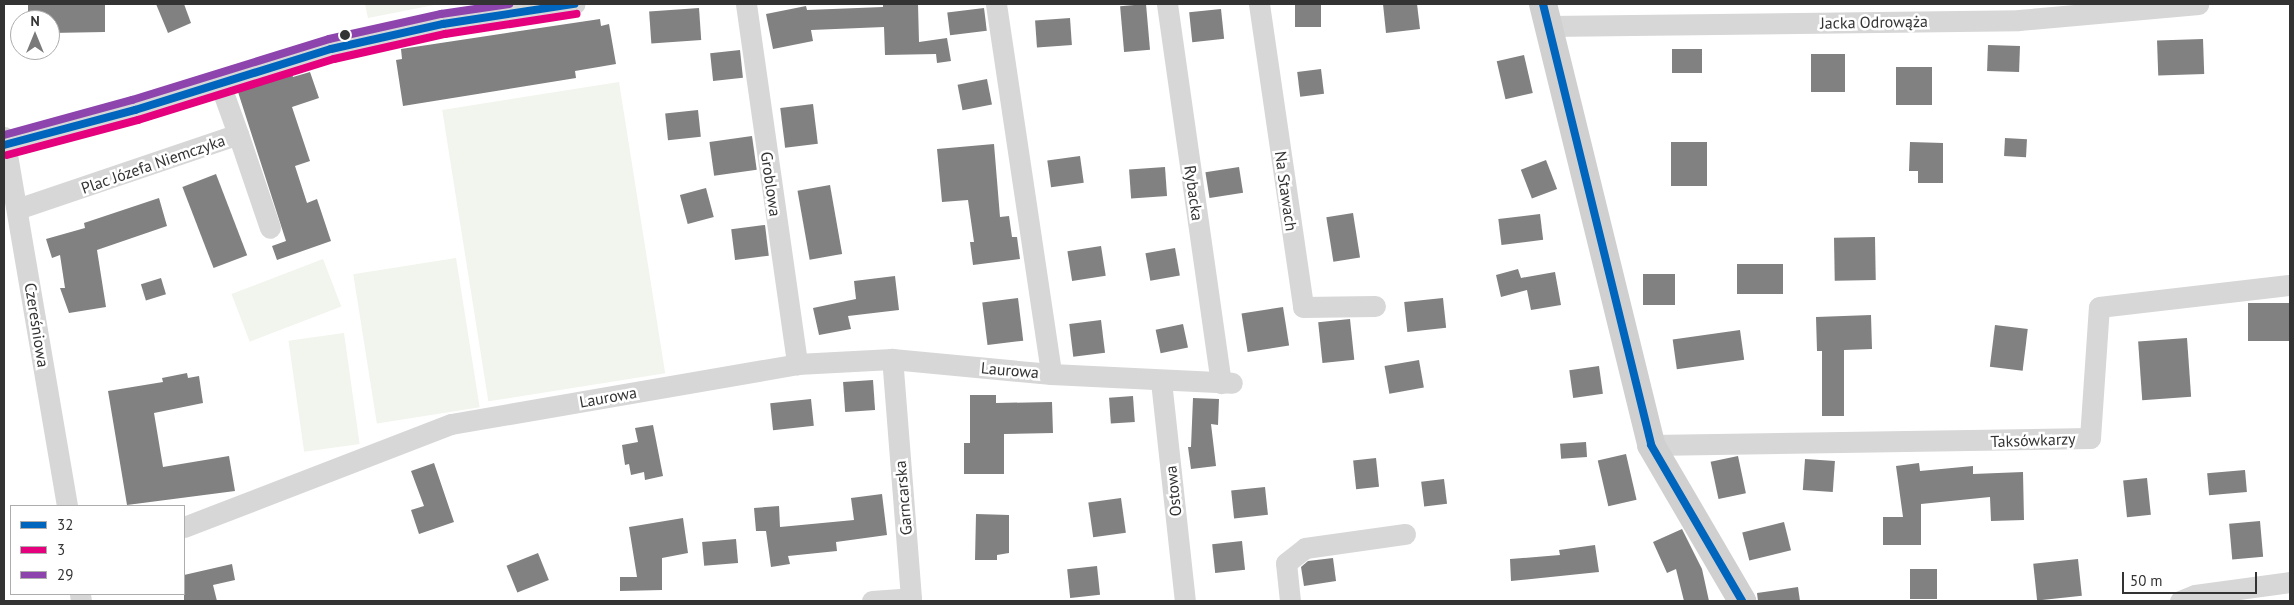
<!DOCTYPE html>
<html>
<head>
<meta charset="utf-8">
<style>
	body { margin:0 }
	#map { position:relative; width:2294px; height:605px; overflow:hidden; background:#fff; font-family:"PT Sans",sans-serif }
	div>[style] { position:absolute }
	.green>* { inset:0; background:#f1f5ed; transform-origin:0 0 }
	.building>* { inset:0; background:#818181; transform-origin:0 0 }
	.street>* { height:21px; margin:-10.5px; padding:0 10.5px; transform-origin:10.5px; border-radius:10.5px; background:#d7d7d7 }
	.secondary>* { height:28px; margin:-14px; padding:0 14px; transform-origin:14px; border-radius:14px; background:#d0d0d0 }
	.bus-1>* { height:8px; margin:-4px; padding:0 4px; transform-origin:4px; border-radius:4px; background:#0065bd }
	.bus-2>* { height:8px; margin:-4px; padding:0 4px; transform-origin:4px; border-radius:4px; background:#e5007d }
	.bus-3>* { height:8px; margin:-4px; padding:0 4px; transform-origin:4px; border-radius:4px; background:#8e44ad }
	.dots>* { width:14px; height:14px; translate:-50% -50%; box-sizing:border-box; border:2px solid #fff; border-radius:50% }
	span { translate:-50% -50%; white-space:nowrap; text-align:center; line-height:1.15; -webkit-text-stroke:5px #fff; paint-order:stroke }
	.street-label { font-size:16px; color:#333 }
	.frame { position:absolute; inset:0; border:5px solid #333; pointer-events:none }
	.legend { position:absolute; left:10px; top:505px; width:175px; height:90px; box-sizing:border-box; background:#fff; border:1px solid #adadad; margin:0; padding:6px 9px; list-style:none; font-size:15px; color:#333 }
	.legend li { display:flex; align-items:center; gap:10px; height:25px }
	.legend b { width:25px; border:1px solid #adadad }
	.north { position:absolute; left:10px; top:10px; width:50px; height:50px; box-sizing:border-box; background:#fff; border:1px solid #adadad; border-radius:50%; rotate:0deg; font-size:14px; font-weight:700; line-height:20px; text-align:center; color:#333 }
	.north::after { content:''; display:block; margin:auto; width:18px; height:22px; background:#7a7a7a; clip-path:polygon(50% 0,100% 100%,50% 72%,0 100%) }
	.scale { position:absolute; left:2122px; top:572px; width:135px; height:22px; box-sizing:border-box; border:2px solid #333; border-top:0; padding-left:6px; font-size:15px; line-height:18px; white-space:nowrap; color:#333; -webkit-text-stroke:4px #fff; paint-order:stroke }
</style>
</head>
<body>
<div id="map">
	<div class="green">
		<div style="clip-path:polygon(365px 4px,439px 4px,368px 18px)"></div>
		<div style="left:619px;top:82px;width:295px;height:179px;rotate:81deg"></div>
		<div style="left:456px;top:258px;width:151px;height:104px;rotate:81deg"></div>
		<div style="left:323px;top:259px;width:51px;height:98px;rotate:69deg"></div>
		<div style="left:344px;top:333px;width:112px;height:56px;rotate:82deg"></div>
	</div>
	<div class="building">
		<div style="clip-path:polygon(28px 4px,105px 4px,105px 32px,50px 33px,50px 20px,28px 20px)"></div>
		<div style="clip-path:polygon(156px 4px,184px 4px,191px 23px,168px 33px)"></div>
		<div style="clip-path:polygon(883px 4px,918px 4px,919px 42px,947px 38px,951px 61px,937px 63px,936px 54px,885px 55px,884px 27px,811px 30px,813px 41px,773px 49px,766px 14px,806px 6px,807px 10px,883px 7px)"></div>
		<div style="left:1146px;top:4px;width:46px;height:26px;rotate:85deg"></div>
		<div style="left:1295px;top:4px;width:26px;height:23px"></div>
		<div style="clip-path:polygon(1383px 4px,1417px 4px,1420px 29px,1386px 33px)"></div>
		<div style="left:699px;top:8px;width:32px;height:50px;rotate:86deg"></div>
		<div style="left:984px;top:8px;width:23px;height:37px;rotate:83deg"></div>
		<div style="left:1221px;top:9px;width:30px;height:32px;rotate:84deg"></div>
		<div style="left:1070px;top:18px;width:27px;height:35px;rotate:86deg"></div>
		<div style="clip-path:polygon(600px 19px,601px 26px,609px 24px,616px 64px,575px 71px,576px 78px,403px 106px,396px 60px,402px 59px,401px 49px)"></div>
		<div style="left:2203px;top:39px;width:35px;height:46px;rotate:88deg"></div>
		<div style="left:1988px;top:45px;width:32px;height:26px;rotate:2deg"></div>
		<div style="left:1672px;top:49px;width:30px;height:24px"></div>
		<div style="left:740px;top:50px;width:28px;height:30px;rotate:84deg"></div>
		<div style="left:1811px;top:54px;width:34px;height:38px"></div>
		<div style="left:1524px;top:55px;width:39px;height:28px;rotate:77deg"></div>
		<div style="left:1896px;top:67px;width:36px;height:38px"></div>
		<div style="left:1321px;top:69px;width:25px;height:24px;rotate:83deg"></div>
		<div style="clip-path:polygon(310px 72px,319px 98px,292px 107px,310px 161px,295px 166px,307px 203px,317px 199px,331px 241px,277px 260px,272px 246px,286px 241px,238px 92px,292px 74px,293px 77px)"></div>
		<div style="left:987px;top:79px;width:26px;height:30px;rotate:79deg"></div>
		<div style="left:813px;top:104px;width:40px;height:33px;rotate:83deg"></div>
		<div style="left:698px;top:110px;width:27px;height:33px;rotate:84deg"></div>
		<div style="left:752px;top:136px;width:34px;height:43px;rotate:82deg"></div>
		<div style="left:2005px;top:138px;width:22px;height:18px;rotate:3deg"></div>
		<div style="left:1671px;top:142px;width:36px;height:44px"></div>
		<div style="clip-path:polygon(1910px 142px,1943px 143px,1943px 183px,1918px 183px,1918px 171px,1909px 171px)"></div>
		<div style="clip-path:polygon(994px 144px,1000px 217px,1009px 216px,1012px 237px,1017px 237px,1020px 259px,973px 265px,970px 242px,974px 242px,968px 200px,942px 202px,937px 149px)"></div>
		<div style="left:1080px;top:156px;width:27px;height:33px;rotate:82deg"></div>
		<div style="left:1546px;top:160px;width:31px;height:27px;rotate:69deg"></div>
		<div style="left:1165px;top:167px;width:29px;height:36px;rotate:86deg"></div>
		<div style="left:1239px;top:167px;width:26px;height:34px;rotate:81deg"></div>
		<div style="left:216px;top:174px;width:87px;height:36px;rotate:69deg"></div>
		<div style="left:830px;top:185px;width:70px;height:33px;rotate:80deg"></div>
		<div style="left:706px;top:188px;width:30px;height:27px;rotate:75deg"></div>
		<div style="clip-path:polygon(159px 198px,167px 226px,97px 250px,106px 307px,69px 313px,60px 288px,65px 288px,60px 255px,52px 258px,46px 239px,85px 228px,84px 223px)"></div>
		<div style="left:1353px;top:213px;width:45px;height:27px;rotate:81deg"></div>
		<div style="left:1540px;top:214px;width:26px;height:42px;rotate:83deg"></div>
		<div style="left:765px;top:225px;width:31px;height:34px;rotate:83deg"></div>
		<div style="left:1875px;top:237px;width:43px;height:41px;rotate:89deg"></div>
		<div style="left:1101px;top:246px;width:30px;height:34px;rotate:81deg"></div>
		<div style="left:1175px;top:248px;width:28px;height:30px;rotate:80deg"></div>
		<div style="left:1737px;top:264px;width:46px;height:30px"></div>
		<div style="clip-path:polygon(1518px 269px,1521px 278px,1555px 272px,1561px 305px,1531px 310px,1527px 290px,1501px 297px,1496px 275px)"></div>
		<div style="left:1643px;top:274px;width:32px;height:31px"></div>
		<div style="clip-path:polygon(895px 276px,899px 310px,848px 316px,851px 329px,819px 335px,813px 308px,856px 299px,854px 281px)"></div>
		<div style="left:161px;top:278px;width:17px;height:21px;rotate:73deg"></div>
		<div style="left:1018px;top:298px;width:43px;height:36px;rotate:83deg"></div>
		<div style="left:1443px;top:298px;width:30px;height:39px;rotate:84deg"></div>
		<div style="left:2290px;top:303px;width:38px;height:42px;rotate:90deg"></div>
		<div style="left:1283px;top:307px;width:39px;height:42px;rotate:81deg"></div>
		<div style="clip-path:polygon(1871px 315px,1872px 349px,1844px 350px,1844px 416px,1822px 416px,1822px 351px,1817px 351px,1816px 317px)"></div>
		<div style="left:1350px;top:319px;width:41px;height:32px;rotate:84deg"></div>
		<div style="left:1101px;top:320px;width:33px;height:32px;rotate:83deg"></div>
		<div style="left:1183px;top:324px;width:24px;height:28px;rotate:78deg"></div>
		<div style="left:1995px;top:325px;width:33px;height:42px;rotate:7deg"></div>
		<div style="left:1740px;top:330px;width:30px;height:68px;rotate:82deg"></div>
		<div style="left:2187px;top:338px;width:59px;height:49px;rotate:86deg"></div>
		<div style="left:1419px;top:360px;width:28px;height:35px;rotate:80deg"></div>
		<div style="left:1599px;top:366px;width:28px;height:30px;rotate:82deg"></div>
		<div style="clip-path:polygon(187px 373px,188px 378px,199px 376px,203px 403px,154px 413px,163px 467px,229px 456px,235px 491px,127px 505px,108px 391px,163px 382px,162px 378px)"></div>
		<div style="left:873px;top:380px;width:30px;height:30px;rotate:86deg"></div>
		<div style="clip-path:polygon(970px 395px,996px 395px,996px 403px,1052px 402px,1053px 433px,1004px 434px,1004px 474px,964px 474px,964px 443px,970px 443px)"></div>
		<div style="left:1133px;top:396px;width:26px;height:24px;rotate:86deg"></div>
		<div style="clip-path:polygon(1193px 398px,1219px 399px,1218px 425px,1211px 424px,1216px 466px,1191px 469px,1188px 447px,1191px 447px)"></div>
		<div style="left:811px;top:399px;width:27px;height:41px;rotate:84deg"></div>
		<div style="clip-path:polygon(653px 425px,663px 476px,645px 480px,644px 472px,631px 475px,629px 464px,625px 465px,622px 445px,638px 442px,635px 428px)"></div>
		<div style="left:1586px;top:442px;width:15px;height:26px;rotate:86deg"></div>
		<div style="left:1626px;top:454px;width:47px;height:29px;rotate:77deg"></div>
		<div style="left:1738px;top:456px;width:38px;height:28px;rotate:78deg"></div>
		<div style="left:1376px;top:458px;width:29px;height:23px;rotate:84deg"></div>
		<div style="left:1805px;top:459px;width:30px;height:31px;rotate:4deg"></div>
		<div style="clip-path:polygon(434px 463px,454px 522px,419px 534px,411px 510px,424px 506px,411px 471px)"></div>
		<div style="clip-path:polygon(1919px 463px,1920px 471px,1973px 466px,1973px 474px,2023px 472px,2024px 520px,1991px 521px,1990px 497px,1921px 504px,1921px 545px,1883px 545px,1883px 517px,1903px 517px,1896px 466px)"></div>
		<div style="left:2245px;top:470px;width:22px;height:38px;rotate:85deg"></div>
		<div style="left:2147px;top:478px;width:37px;height:24px;rotate:84deg"></div>
		<div style="left:1444px;top:479px;width:25px;height:23px;rotate:83deg"></div>
		<div style="left:1265px;top:487px;width:28px;height:34px;rotate:84deg"></div>
		<div style="clip-path:polygon(882px 494px,887px 535px,836px 542px,837px 551px,788px 556px,790px 564px,771px 567px,766px 531px,756px 531px,754px 508px,779px 506px,780px 527px,854px 520px,851px 498px)"></div>
		<div style="left:1121px;top:498px;width:35px;height:33px;rotate:82deg"></div>
		<div style="clip-path:polygon(976px 514px,1009px 515px,1009px 553px,997px 555px,997px 560px,975px 560px)"></div>
		<div style="clip-path:polygon(683px 518px,688px 553px,662px 558px,662px 590px,620px 591px,620px 577px,637px 577px,629px 527px)"></div>
		<div style="left:2260px;top:521px;width:36px;height:31px;rotate:85deg"></div>
		<div style="left:1784px;top:522px;width:29px;height:43px;rotate:76deg"></div>
		<div style="clip-path:polygon(1682px 529px,1702px 569px,1709px 601px,1684px 601px,1676px 569px,1667px 573px,1653px 542px)"></div>
		<div style="left:736px;top:539px;width:24px;height:34px;rotate:85deg"></div>
		<div style="left:1242px;top:541px;width:29px;height:30px;rotate:84deg"></div>
		<div style="clip-path:polygon(1595px 545px,1599px 572px,1511px 581px,1510px 559px,1560px 555px,1559px 550px)"></div>
		<div style="left:538px;top:553px;width:29px;height:34px;rotate:68deg"></div>
		<div style="clip-path:polygon(1333px 558px,1336px 581px,1304px 586px,1301px 567px,1308px 561px)"></div>
		<div style="left:2078px;top:559px;width:37px;height:45px;rotate:84deg"></div>
		<div style="clip-path:polygon(232px 564px,235px 580px,213px 585px,217px 601px,184px 601px,184px 575px)"></div>
		<div style="left:1097px;top:566px;width:29px;height:30px;rotate:84deg"></div>
		<div style="left:1910px;top:569px;width:27px;height:30px"></div>
		<div style="clip-path:polygon(1798px 587px,1800px 601px,1758px 601px,1757px 593px)"></div>
	</div>
	<div class="street">
		<div style="left:746px;top:4px;width:364px;rotate:81.9deg"></div>
		<div style="left:996px;top:4px;width:374px;rotate:81.5deg"></div>
		<div style="left:1167px;top:4px;width:383px;rotate:81.9deg"></div>
		<div style="left:1259px;top:4px;width:306px;rotate:81.7deg"></div>
		<div style="left:1303px;top:307px;width:72px;rotate:-0.8deg"></div>
		<div style="left:1549px;top:26px;width:470px;rotate:-0.7deg"></div>
		<div style="left:2019px;top:20px;width:180px;rotate:-5.1deg"></div>
		<div style="left:238px;top:134px;width:99px;rotate:71.2deg"></div>
		<div style="left:4px;top:137px;width:374px;rotate:80.3deg"></div>
		<div style="left:4px;top:145px;width:136px;rotate:-15deg"></div>
		<div style="left:135px;top:110px;width:205px;rotate:-17.3deg"></div>
		<div style="left:331px;top:49px;width:115px;rotate:-12.6deg"></div>
		<div style="left:443px;top:24px;width:133px;rotate:-8.7deg"></div>
		<div style="left:17px;top:209px;width:233px;rotate:-18.7deg"></div>
		<div style="left:238px;top:134px;width:53px;rotate:-109.8deg"></div>
		<div style="left:1161px;top:381px;width:221px;rotate:83.8deg"></div>
		<div style="left:1651px;top:445px;width:439px;rotate:-0.9deg"></div>
		<div style="left:2090px;top:438px;width:131px;rotate:-86.1deg"></div>
		<div style="left:2099px;top:307px;width:192px;rotate:-6.6deg"></div>
		<div style="left:184px;top:527px;width:286px;rotate:-21.1deg"></div>
		<div style="left:451px;top:424px;width:351px;rotate:-9.8deg"></div>
		<div style="left:797px;top:364px;width:95px;rotate:-3deg"></div>
		<div style="left:892px;top:359px;width:160px;rotate:5.4deg"></div>
		<div style="left:1051px;top:374px;width:181px;rotate:2.8deg"></div>
		<div style="left:80px;top:594px;width:7px;rotate:82deg"></div>
		<div style="left:872px;top:601px;width:39px;rotate:-4deg"></div>
		<div style="left:911px;top:598px;width:240px;rotate:-94.5deg"></div>
		<div style="left:1290px;top:601px;width:38px;rotate:-96deg"></div>
		<div style="left:1286px;top:563px;width:24px;rotate:-38deg"></div>
		<div style="left:1305px;top:548px;width:101px;rotate:-8deg"></div>
		<div style="left:2180px;top:601px;width:16px;rotate:-22deg"></div>
		<div style="left:2195px;top:595px;width:96px;rotate:-7.8deg"></div>
	</div>
	<div class="secondary">
		<div style="left:1543px;top:4px;width:454px;rotate:76.2deg"></div>
		<div style="left:1651px;top:445px;width:181px;rotate:59.7deg"></div>
	</div>
	<div class="bus-1">
		<div style="left:1543px;top:4px;width:454px;rotate:76.2deg"></div>
		<div style="left:1651px;top:445px;width:181px;rotate:59.7deg"></div>
		<div style="left:4px;top:145px;width:136px;rotate:-15deg"></div>
		<div style="left:135px;top:110px;width:205px;rotate:-17.3deg"></div>
		<div style="left:331px;top:49px;width:115px;rotate:-12.6deg"></div>
		<div style="left:443px;top:24px;width:133px;rotate:-8.7deg"></div>
	</div>
	<div class="bus-2">
		<div style="left:7px;top:155px;width:136px;rotate:-15deg"></div>
		<div style="left:138px;top:120px;width:205px;rotate:-17.3deg"></div>
		<div style="left:334px;top:59px;width:114px;rotate:-12.7deg"></div>
		<div style="left:445px;top:34px;width:133px;rotate:-8.7deg"></div>
	</div>
	<div class="bus-3">
		<div style="left:4px;top:135px;width:133px;rotate:-15.3deg"></div>
		<div style="left:132px;top:100px;width:206px;rotate:-17.2deg"></div>
		<div style="left:329px;top:39px;width:115px;rotate:-12.6deg"></div>
		<div style="left:441px;top:14px;width:69px;rotate:-8.4deg"></div>
	</div>
	<div class="dots">
		<div style="left:345px;top:35px;background:#333"></div>
	</div>
	<div class="street-label">
		<span style="left:1874px;top:22px;rotate:-1deg">Jacka Odrowąża</span>
		<span style="left:153px;top:164px;rotate:-19deg">Plac Józefa Niemczyka</span>
		<span style="left:771px;top:184px;rotate:82deg">Groblowa</span>
		<span style="left:1286px;top:191px;rotate:82deg">Na Stawach</span>
		<span style="left:1194px;top:193px;rotate:82deg">Rybacka</span>
		<span style="left:37px;top:325px;rotate:81deg">Czereśniowa</span>
		<span style="left:1010px;top:370px;rotate:5deg">Laurowa</span>
		<span style="left:608px;top:397px;rotate:-10deg">Laurowa</span>
		<span style="left:2033px;top:440px;rotate:-2deg">Taksówkarzy</span>
		<span style="left:1173px;top:491px;rotate:-96deg">Ostowa</span>
		<span style="left:903px;top:498px;rotate:-95deg">Garncarska</span>
	</div>
	<div class="frame"></div>
	<ul class="legend">
	<li><b style="height:6px;background:#0065bd"></b>32</li>
	<li><b style="height:6px;background:#e5007d"></b>3</li>
	<li><b style="height:6px;background:#8e44ad"></b>29</li>
	</ul>
	<div class="north">N</div>
	<div class="scale">50 m</div>
</div>
</body>
</html>
